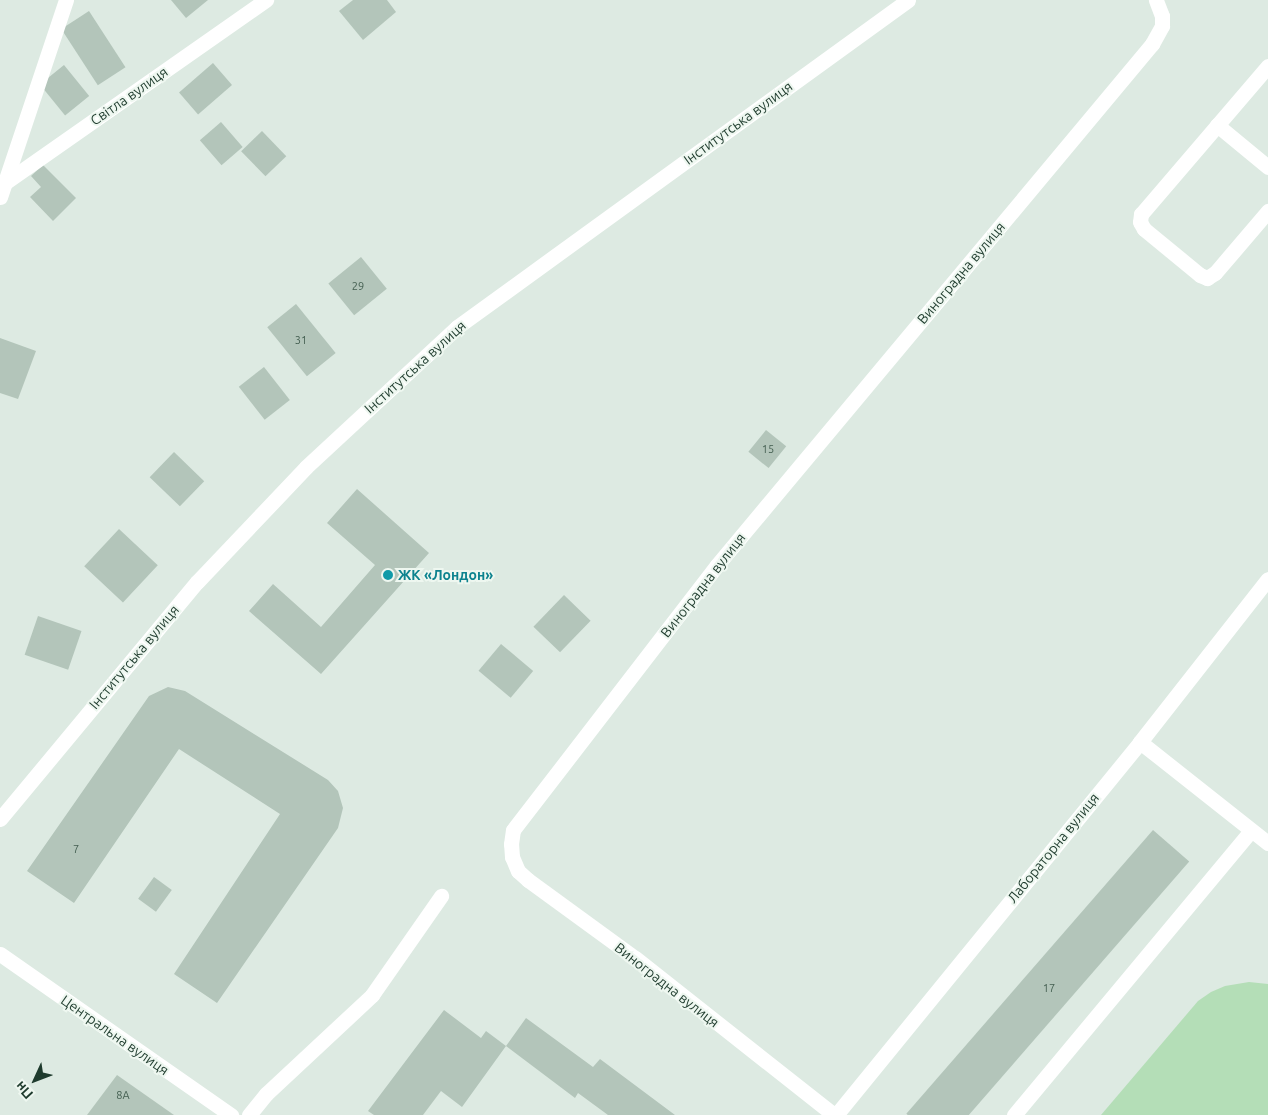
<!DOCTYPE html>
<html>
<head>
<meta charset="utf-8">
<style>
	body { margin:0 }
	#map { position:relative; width:1268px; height:1115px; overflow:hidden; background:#ddeae2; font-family:Ubuntu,sans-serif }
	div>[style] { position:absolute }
	.green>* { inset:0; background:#b4deb7 }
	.building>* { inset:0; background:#b3c5ba; transform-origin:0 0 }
	.minor>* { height:15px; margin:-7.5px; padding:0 7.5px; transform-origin:7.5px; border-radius:7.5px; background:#fff }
	.dots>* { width:14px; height:14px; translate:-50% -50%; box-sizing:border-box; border:2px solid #eef7f0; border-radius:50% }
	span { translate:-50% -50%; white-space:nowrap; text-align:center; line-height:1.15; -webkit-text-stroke:4px #eef7f0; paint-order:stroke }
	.number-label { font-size:11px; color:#435e50 }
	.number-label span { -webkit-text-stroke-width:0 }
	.street-label { font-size:14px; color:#1e3b2d }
	.culture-label { font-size:14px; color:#0d838f; font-weight:700 }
	.left { translate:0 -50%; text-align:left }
	.north { position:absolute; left:10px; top:1055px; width:50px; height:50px; -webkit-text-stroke:4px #eef7f0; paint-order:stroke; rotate:227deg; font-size:14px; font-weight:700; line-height:20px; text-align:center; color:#1e3b2d }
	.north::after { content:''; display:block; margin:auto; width:18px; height:22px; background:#1e3b2d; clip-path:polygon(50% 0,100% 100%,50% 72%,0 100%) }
</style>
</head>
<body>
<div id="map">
	<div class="green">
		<div style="clip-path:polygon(1249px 982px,1268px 984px,1268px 1115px,1101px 1115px,1198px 1001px,1211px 992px,1225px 986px)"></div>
	</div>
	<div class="building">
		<div style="clip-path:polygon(171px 0,208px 0,186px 18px)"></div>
		<div style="clip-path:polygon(353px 0,387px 0,396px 12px,363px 40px,339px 11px)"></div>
		<div style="left:89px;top:11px;width:67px;height:33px;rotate:57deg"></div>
		<div style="left:213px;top:63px;width:29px;height:45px;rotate:49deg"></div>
		<div style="left:64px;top:65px;width:40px;height:31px;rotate:51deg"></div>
		<div style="left:221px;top:122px;width:33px;height:28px;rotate:49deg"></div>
		<div style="left:262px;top:131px;width:35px;height:29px;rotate:46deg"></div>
		<div style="clip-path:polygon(43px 165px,76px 198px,53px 221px,30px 197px,41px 187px,31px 176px)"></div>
		<div style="left:361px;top:257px;width:41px;height:42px;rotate:51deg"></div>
		<div style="left:296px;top:304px;width:63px;height:37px;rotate:51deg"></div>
		<div style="clip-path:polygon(0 338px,36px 351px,18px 399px,0 393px)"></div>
		<div style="left:264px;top:367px;width:42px;height:32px;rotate:52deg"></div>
		<div style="left:766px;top:430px;width:26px;height:28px;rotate:39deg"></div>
		<div style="left:174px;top:452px;width:42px;height:35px;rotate:44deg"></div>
		<div style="clip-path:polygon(357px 489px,429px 553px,321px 674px,249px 611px,273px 584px,321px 627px,375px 565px,327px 523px)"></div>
		<div style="left:119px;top:529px;width:53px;height:51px;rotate:43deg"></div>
		<div style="left:564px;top:595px;width:37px;height:44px;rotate:44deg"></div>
		<div style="left:38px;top:616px;width:46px;height:41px;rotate:19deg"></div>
		<div style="left:501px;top:644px;width:42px;height:35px;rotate:40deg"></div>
		<div style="clip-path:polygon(168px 687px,185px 691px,328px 780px,338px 791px,343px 808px,338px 828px,217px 1003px,174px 974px,280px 814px,179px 749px,74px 903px,27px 871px,149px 696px)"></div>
		<div style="left:1153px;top:830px;width:48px;height:376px;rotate:41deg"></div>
		<div style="left:154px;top:877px;width:22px;height:27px;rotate:36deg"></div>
		<div style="clip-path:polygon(444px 1010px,481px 1038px,486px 1031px,506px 1046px,462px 1107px,441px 1091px,423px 1115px,374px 1115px,368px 1111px)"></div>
		<div style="clip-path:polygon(526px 1018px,593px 1067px,600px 1059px,675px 1115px,608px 1115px,578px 1093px,575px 1098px,506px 1046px)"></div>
		<div style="clip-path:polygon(117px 1075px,174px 1115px,87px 1115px)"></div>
	</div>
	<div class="minor">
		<div style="left:1268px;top:66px;width:195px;rotate:130.6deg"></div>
		<div style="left:1141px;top:214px;width:8px;rotate:97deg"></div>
		<div style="left:1140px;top:222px;width:8px;rotate:60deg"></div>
		<div style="left:1144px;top:229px;width:72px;rotate:39.4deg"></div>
		<div style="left:1200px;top:275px;width:8px;rotate:23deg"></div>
		<div style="left:1207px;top:278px;width:9px;rotate:-32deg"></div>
		<div style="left:1215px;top:273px;width:82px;rotate:-49.5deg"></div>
		<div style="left:1217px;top:125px;width:66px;rotate:39.5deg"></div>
		<div style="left:0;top:186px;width:325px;rotate:-35deg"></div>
		<div style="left:0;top:197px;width:208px;rotate:-71.5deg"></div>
		<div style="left:1140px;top:742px;width:163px;rotate:38.3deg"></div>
		<div style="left:0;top:819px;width:308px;rotate:-50.3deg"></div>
		<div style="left:197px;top:582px;width:158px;rotate:-46.5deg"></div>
		<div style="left:306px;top:467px;width:206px;rotate:-42.8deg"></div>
		<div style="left:457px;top:327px;width:557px;rotate:-35.94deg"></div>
		<div style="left:0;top:954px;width:282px;rotate:34.9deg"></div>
		<div style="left:249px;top:1115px;width:27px;rotate:-51deg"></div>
		<div style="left:266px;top:1094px;width:145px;rotate:-43deg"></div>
		<div style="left:372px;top:995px;width:121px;rotate:-55.1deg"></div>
		<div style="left:834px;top:1115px;width:253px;rotate:-141.7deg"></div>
		<div style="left:635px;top:958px;width:132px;rotate:-143.9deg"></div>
		<div style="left:528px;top:880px;width:13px;rotate:-138deg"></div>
		<div style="left:518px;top:871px;width:15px;rotate:-113deg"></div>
		<div style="left:512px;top:857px;width:13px;rotate:-94deg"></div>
		<div style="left:511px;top:844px;width:14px;rotate:-82deg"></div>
		<div style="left:513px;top:830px;width:334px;rotate:-52.4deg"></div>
		<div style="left:717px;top:565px;width:679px;rotate:-50.14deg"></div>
		<div style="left:1152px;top:44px;width:21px;rotate:-61deg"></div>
		<div style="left:1162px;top:26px;width:10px;rotate:-90deg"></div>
		<div style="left:1162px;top:16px;width:17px;rotate:-111deg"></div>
		<div style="left:836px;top:1115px;width:481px;rotate:-50.8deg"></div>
		<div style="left:1140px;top:742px;width:207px;rotate:-51.9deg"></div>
		<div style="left:1014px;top:1115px;width:370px;rotate:-50.2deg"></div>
	</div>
	<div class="dots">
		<div style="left:388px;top:575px;background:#0f9aa8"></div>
	</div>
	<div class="number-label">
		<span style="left:358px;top:286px">29</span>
		<span style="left:301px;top:340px">31</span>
		<span style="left:768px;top:449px">15</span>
		<span style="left:76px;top:849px">7</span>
		<span style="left:1049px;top:988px">17</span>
		<span style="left:123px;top:1095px">8А</span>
	</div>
	<div class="street-label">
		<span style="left:129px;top:96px;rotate:-35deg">Світла вулиця</span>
		<span style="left:738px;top:123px;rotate:-36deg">Інститутська вулиця</span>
		<span style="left:961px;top:273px;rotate:-50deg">Виноградна вулиця</span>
		<span style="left:415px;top:367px;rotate:-42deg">Інститутська вулиця</span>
		<span style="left:703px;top:585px;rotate:-52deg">Виноградна вулиця</span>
		<span style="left:134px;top:657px;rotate:-50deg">Інститутська вулиця</span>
		<span style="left:1053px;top:848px;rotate:-51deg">Лабораторна вулиця</span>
		<span style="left:667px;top:985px;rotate:38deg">Виноградна вулиця</span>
		<span style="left:115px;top:1035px;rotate:35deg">Центральна вулиця</span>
	</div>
	<div class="culture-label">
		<span class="left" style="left:398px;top:575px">ЖК «Лондон»</span>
	</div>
	<div class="north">Пн</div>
</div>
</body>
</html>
